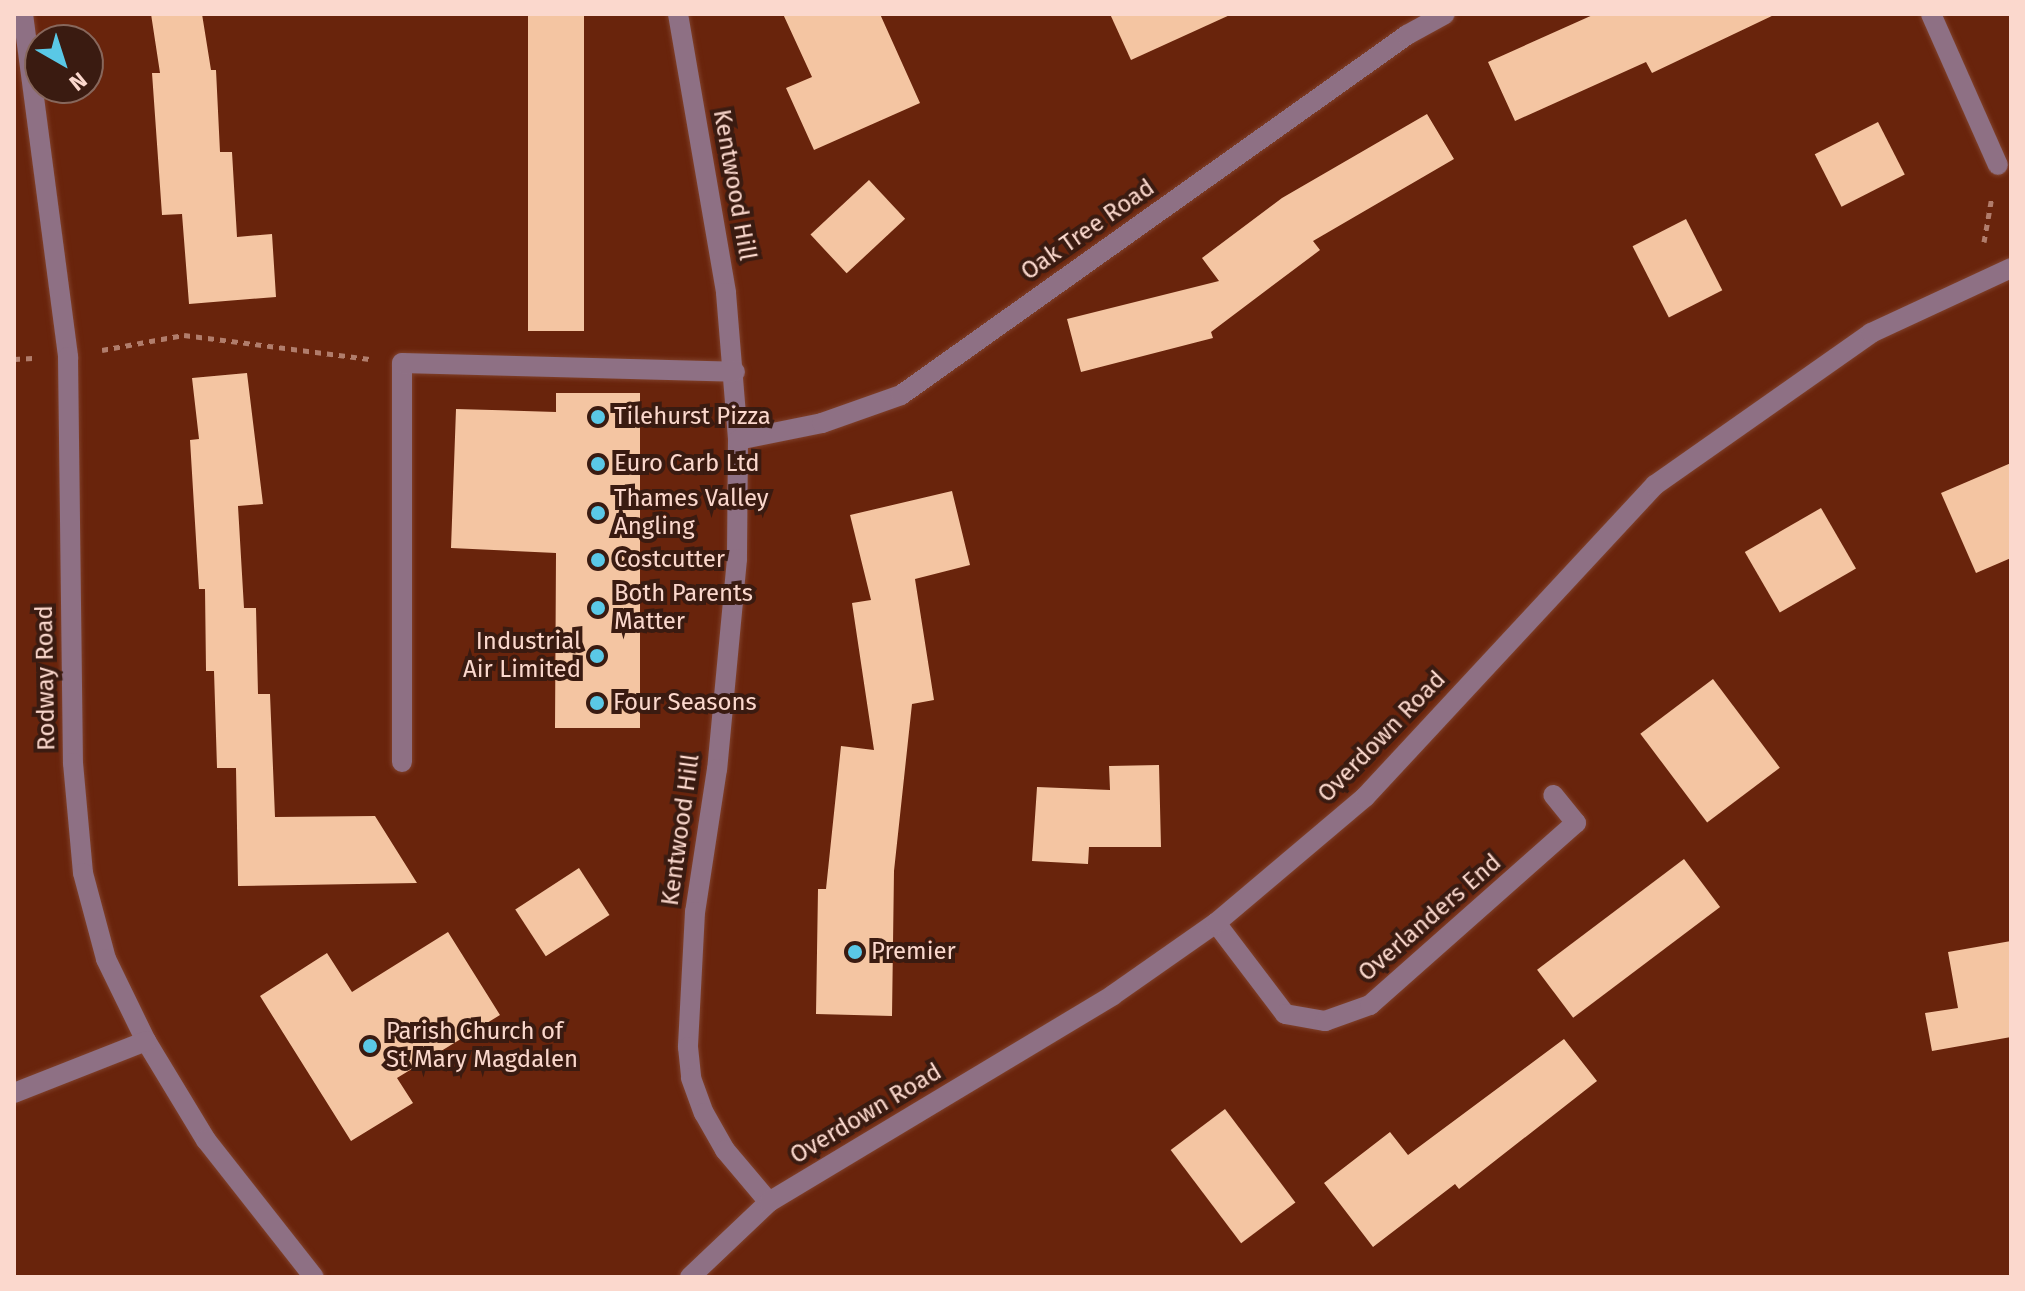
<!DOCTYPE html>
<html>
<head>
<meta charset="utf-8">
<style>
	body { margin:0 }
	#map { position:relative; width:2025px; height:1291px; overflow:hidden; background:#69240c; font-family:"Fira Sans",sans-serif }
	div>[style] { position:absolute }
	.building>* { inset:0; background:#f4c5a2; transform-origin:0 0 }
	.path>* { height:5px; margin-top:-2.5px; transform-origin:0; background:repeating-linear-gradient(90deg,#b17d6c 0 6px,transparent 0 12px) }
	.roads { filter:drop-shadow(0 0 2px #80412b) drop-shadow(0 0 2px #80412b) }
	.minor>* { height:20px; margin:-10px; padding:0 10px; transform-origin:10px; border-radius:10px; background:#8e7084 }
	.dots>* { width:22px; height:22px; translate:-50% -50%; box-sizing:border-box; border:4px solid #3a1b11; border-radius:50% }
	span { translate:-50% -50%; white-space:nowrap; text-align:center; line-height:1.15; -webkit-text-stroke:8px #3a1b11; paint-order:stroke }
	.street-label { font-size:24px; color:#fbd8cd }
	.poi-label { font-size:24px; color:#fbd8cd }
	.left { translate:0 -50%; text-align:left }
	.right { translate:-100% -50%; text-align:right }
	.frame { position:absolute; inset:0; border:16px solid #fbd8cd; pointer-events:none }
	.north { position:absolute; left:24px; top:24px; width:80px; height:80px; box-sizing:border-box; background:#3a1b11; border:2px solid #87675c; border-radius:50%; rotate:141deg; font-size:22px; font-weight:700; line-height:32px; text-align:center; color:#fbd8cd }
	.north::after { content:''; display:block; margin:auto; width:28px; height:36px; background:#5ac8e6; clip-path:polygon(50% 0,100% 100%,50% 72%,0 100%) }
</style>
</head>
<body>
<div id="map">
	<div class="building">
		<div style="clip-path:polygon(151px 14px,202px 14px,211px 70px,216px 70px,220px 152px,232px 152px,237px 237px,272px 234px,276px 297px,189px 304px,182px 214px,162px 215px,152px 73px,160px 73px)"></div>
		<div style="left:528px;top:14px;width:56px;height:317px"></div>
		<div style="clip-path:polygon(783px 14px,880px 14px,920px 103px,814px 150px,786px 88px,812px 77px)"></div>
		<div style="clip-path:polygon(1110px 14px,1232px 14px,1131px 60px)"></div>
		<div style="clip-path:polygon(1595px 14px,1776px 14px,1652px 73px,1646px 62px,1515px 121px,1488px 62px)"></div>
		<div style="clip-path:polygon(1427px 114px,1454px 159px,1313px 241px,1320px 250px,1211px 332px,1213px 338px,1081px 372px,1067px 319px,1219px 281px,1202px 258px,1282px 198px)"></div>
		<div style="left:1878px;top:122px;width:59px;height:71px;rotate:63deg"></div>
		<div style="left:869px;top:180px;width:53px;height:80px;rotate:47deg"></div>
		<div style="left:1686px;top:219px;width:80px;height:60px;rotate:63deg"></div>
		<div style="clip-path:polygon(247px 373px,263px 504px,238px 506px,244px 608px,256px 608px,258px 694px,270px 694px,275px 817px,375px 816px,417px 883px,238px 886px,236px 768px,217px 768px,214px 671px,206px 671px,205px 589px,199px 589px,190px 440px,199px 439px,192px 378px)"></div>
		<div style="clip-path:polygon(556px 393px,640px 393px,640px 728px,555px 728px,556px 553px,451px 548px,456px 409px,556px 412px)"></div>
		<div style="clip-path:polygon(2011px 463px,2011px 558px,1976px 573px,1941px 493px)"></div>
		<div style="clip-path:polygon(952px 491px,970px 565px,915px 579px,934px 700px,912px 704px,894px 871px,892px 1016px,816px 1014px,818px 889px,826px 889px,841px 746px,874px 750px,852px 603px,871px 600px,850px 515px)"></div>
		<div style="left:1821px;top:508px;width:70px;height:88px;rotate:60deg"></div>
		<div style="left:1713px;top:679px;width:111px;height:91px;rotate:53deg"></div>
		<div style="clip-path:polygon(1159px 765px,1161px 847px,1089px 847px,1088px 864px,1032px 861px,1037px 787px,1110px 790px,1109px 766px)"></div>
		<div style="left:1684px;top:859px;width:60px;height:184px;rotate:53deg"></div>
		<div style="left:579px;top:868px;width:56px;height:76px;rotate:57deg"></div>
		<div style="clip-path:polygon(448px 932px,500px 1015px,397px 1078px,413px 1103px,351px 1141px,260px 996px,327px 953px,352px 992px)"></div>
		<div style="clip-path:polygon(2011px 941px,2011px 1037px,1932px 1051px,1925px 1013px,1958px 1008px,1948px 952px)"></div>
		<div style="clip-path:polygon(1564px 1039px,1597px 1081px,1459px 1189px,1455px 1184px,1373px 1247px,1324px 1183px,1390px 1132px,1408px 1155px)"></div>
		<div style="left:1225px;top:1109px;width:117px;height:68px;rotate:53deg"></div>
	</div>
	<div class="path">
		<div style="left:1984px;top:242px;width:47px;rotate:-80.1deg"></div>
		<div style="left:102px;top:350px;width:83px;rotate:-10.4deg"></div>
		<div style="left:184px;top:335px;width:187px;rotate:7.4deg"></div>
		<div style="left:14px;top:359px;width:19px;rotate:-3deg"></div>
	</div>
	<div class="roads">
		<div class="minor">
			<div style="left:23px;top:14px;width:346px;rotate:82.5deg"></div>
			<div style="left:68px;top:357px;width:406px;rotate:89.3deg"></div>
			<div style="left:73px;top:763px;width:110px;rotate:84.8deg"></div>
			<div style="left:83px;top:873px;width:89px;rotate:75deg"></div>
			<div style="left:106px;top:959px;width:91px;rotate:64deg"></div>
			<div style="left:146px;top:1041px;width:116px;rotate:58.8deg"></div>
			<div style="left:206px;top:1140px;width:174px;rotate:51.8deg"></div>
			<div style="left:678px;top:14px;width:283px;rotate:80.2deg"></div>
			<div style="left:726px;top:293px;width:147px;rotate:85.3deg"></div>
			<div style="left:738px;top:440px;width:119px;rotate:90.5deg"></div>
			<div style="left:737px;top:559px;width:211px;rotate:95.4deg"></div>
			<div style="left:717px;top:769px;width:145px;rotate:98.7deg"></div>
			<div style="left:695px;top:912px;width:135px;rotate:93deg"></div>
			<div style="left:688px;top:1047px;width:31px;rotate:84deg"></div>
			<div style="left:691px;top:1078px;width:37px;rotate:70deg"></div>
			<div style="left:704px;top:1113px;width:43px;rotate:60.4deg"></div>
			<div style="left:725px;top:1150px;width:68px;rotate:49.8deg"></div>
			<div style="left:1931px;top:14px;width:165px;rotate:66.1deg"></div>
			<div style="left:738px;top:440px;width:86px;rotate:-11.4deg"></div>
			<div style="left:822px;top:423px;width:84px;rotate:-19.5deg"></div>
			<div style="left:901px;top:395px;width:621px;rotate:-35.43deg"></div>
			<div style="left:1407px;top:35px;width:43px;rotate:-28.9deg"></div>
			<div style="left:402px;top:762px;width:399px;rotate:-90deg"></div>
			<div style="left:402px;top:363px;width:333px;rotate:1.5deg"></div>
			<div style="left:1216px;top:923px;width:114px;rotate:52.8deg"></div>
			<div style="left:1285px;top:1014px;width:41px;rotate:9.9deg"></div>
			<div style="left:1325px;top:1021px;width:48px;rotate:-19.6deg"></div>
			<div style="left:1370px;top:1005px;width:275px;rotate:-41.5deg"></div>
			<div style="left:1576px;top:823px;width:36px;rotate:-129deg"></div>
			<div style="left:14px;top:1093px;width:142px;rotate:-21.5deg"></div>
			<div style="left:690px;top:1277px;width:109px;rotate:-43.5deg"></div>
			<div style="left:769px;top:1202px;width:401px;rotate:-31deg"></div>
			<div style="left:1113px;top:995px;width:126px;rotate:-35deg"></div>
			<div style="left:1216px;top:923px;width:195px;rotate:-40.2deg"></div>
			<div style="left:1365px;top:797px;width:426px;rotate:-47.1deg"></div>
			<div style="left:1655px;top:485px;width:264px;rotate:-35.1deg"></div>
			<div style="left:1871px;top:333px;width:154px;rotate:-24.9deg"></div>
		</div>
	</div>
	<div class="dots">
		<div style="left:598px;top:417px;background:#5ac8e6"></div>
		<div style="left:598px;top:464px;background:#5ac8e6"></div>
		<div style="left:598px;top:513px;background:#5ac8e6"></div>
		<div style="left:598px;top:560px;background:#5ac8e6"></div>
		<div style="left:598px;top:608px;background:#5ac8e6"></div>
		<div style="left:597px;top:656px;background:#5ac8e6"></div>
		<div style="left:597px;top:703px;background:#5ac8e6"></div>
		<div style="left:855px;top:952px;background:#5ac8e6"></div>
		<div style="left:370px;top:1046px;background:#5ac8e6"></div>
	</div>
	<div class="street-label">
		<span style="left:734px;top:185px;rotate:80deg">Kentwood Hill</span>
		<span style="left:1088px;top:230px;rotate:-35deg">Oak Tree Road</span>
		<span style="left:46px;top:678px;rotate:-91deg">Rodway Road</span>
		<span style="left:1382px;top:737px;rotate:-46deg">Overdown Road</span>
		<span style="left:681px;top:830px;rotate:-82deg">Kentwood Hill</span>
		<span style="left:1430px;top:918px;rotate:-41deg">Overlanders End</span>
		<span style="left:866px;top:1114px;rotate:-31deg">Overdown Road</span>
	</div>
	<div class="poi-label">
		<span class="left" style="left:614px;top:417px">Tilehurst Pizza</span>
		<span class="left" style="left:614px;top:464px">Euro Carb Ltd</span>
		<span class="left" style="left:614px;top:513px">Thames Valley<br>Angling</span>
		<span class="left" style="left:614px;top:560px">Costcutter</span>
		<span class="left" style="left:614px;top:608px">Both Parents<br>Matter</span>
		<span class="right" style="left:581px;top:656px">Industrial<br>Air Limited</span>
		<span class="left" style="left:613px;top:703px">Four Seasons</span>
		<span class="left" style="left:871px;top:952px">Premier</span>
		<span class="left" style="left:386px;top:1046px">Parish Church of<br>St Mary Magdalen</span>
	</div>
	<div class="frame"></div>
	<div class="north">N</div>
</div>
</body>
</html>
